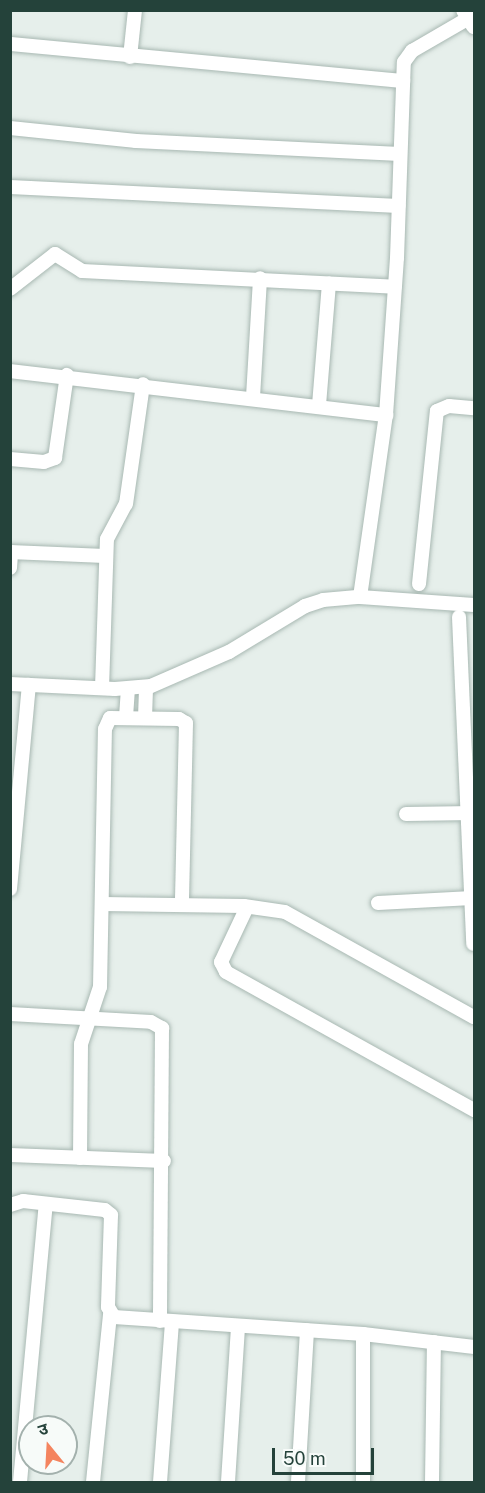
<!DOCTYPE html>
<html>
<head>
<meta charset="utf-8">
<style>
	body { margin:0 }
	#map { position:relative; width:485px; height:1493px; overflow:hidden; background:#e6efeb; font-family:"Public Sans","Noto Sans Devanagari",sans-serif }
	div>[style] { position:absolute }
	.roads { filter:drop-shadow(0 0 2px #a8b8b2) drop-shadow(0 0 2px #a8b8b2) }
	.minor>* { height:14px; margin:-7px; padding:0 7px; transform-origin:7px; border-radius:7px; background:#fff }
	.tertiary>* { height:16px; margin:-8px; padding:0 8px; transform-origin:8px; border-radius:8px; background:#fff }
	span { translate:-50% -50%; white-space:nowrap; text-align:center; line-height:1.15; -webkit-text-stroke:6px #f7fbf9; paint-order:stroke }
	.frame { position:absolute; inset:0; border:12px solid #24423a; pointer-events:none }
	.north { position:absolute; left:18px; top:1415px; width:60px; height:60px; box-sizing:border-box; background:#f7fbf9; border:2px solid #a3b1ad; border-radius:50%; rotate:342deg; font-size:16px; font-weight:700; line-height:24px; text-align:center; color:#24423a }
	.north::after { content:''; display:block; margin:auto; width:21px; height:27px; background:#f4845f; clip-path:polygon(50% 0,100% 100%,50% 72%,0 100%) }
	.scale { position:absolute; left:272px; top:1448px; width:102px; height:27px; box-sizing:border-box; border:3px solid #24423a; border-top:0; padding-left:8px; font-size:18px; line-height:21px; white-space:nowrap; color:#24423a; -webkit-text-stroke:4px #f7fbf9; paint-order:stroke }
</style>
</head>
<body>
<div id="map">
	<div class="roads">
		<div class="minor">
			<div style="left:10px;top:44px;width:395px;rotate:5.4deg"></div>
			<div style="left:130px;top:57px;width:47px;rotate:-83.9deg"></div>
			<div style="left:10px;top:128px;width:127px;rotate:5.9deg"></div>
			<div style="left:136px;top:141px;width:264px;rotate:2.8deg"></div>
			<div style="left:10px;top:187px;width:389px;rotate:2.8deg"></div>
			<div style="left:10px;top:289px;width:57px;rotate:-37.9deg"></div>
			<div style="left:55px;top:254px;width:32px;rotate:32deg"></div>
			<div style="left:82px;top:271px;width:313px;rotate:2.9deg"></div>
			<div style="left:10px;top:371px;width:379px;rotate:6.7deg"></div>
			<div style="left:253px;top:397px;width:119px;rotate:-86.6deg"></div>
			<div style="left:319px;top:405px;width:122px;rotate:-85.3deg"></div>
			<div style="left:10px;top:459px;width:34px;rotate:5deg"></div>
			<div style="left:44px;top:462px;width:12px;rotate:-20deg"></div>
			<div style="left:55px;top:458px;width:84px;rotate:-81.8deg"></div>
			<div style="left:10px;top:552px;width:95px;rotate:2.4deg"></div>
			<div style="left:10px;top:568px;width:16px;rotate:-86deg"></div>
			<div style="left:419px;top:584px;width:174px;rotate:-84.1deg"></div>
			<div style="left:437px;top:411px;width:13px;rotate:-23deg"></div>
			<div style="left:449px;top:406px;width:25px;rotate:5deg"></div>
			<div style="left:360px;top:597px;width:184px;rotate:-81.9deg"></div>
			<div style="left:386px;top:415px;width:157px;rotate:-86deg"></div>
			<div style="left:397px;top:258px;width:196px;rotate:-88deg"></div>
			<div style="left:404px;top:62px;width:14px;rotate:-54deg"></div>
			<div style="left:412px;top:51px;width:66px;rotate:-30.1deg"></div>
			<div style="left:459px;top:617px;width:327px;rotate:87.5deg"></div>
			<div style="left:10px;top:684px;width:105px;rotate:2.7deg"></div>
			<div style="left:115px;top:689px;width:36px;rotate:-5deg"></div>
			<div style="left:151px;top:686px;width:85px;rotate:-23.6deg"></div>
			<div style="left:229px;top:652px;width:89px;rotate:-31.2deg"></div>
			<div style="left:305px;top:606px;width:19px;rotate:-18deg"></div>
			<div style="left:323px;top:600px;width:37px;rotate:-5deg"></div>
			<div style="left:360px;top:597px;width:114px;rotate:4deg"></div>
			<div style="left:102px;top:688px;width:149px;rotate:-88.1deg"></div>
			<div style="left:107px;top:539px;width:40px;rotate:-62deg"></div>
			<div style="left:126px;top:504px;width:121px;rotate:-81.9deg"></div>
			<div style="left:126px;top:717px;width:28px;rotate:-86deg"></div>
			<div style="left:145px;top:718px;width:31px;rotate:-88deg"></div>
			<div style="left:406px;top:814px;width:68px;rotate:-0.8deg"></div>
			<div style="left:10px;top:889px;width:205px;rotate:-84.7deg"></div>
			<div style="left:378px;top:903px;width:94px;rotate:-3deg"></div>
			<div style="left:102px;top:904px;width:142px;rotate:0.8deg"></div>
			<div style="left:244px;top:906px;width:41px;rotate:8.3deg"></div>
			<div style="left:285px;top:912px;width:216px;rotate:29.1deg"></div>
			<div style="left:247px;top:907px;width:61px;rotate:115.3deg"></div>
			<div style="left:221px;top:962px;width:11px;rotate:63deg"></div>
			<div style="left:226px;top:972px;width:284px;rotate:29.1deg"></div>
			<div style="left:10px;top:1014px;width:141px;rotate:3.2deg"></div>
			<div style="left:151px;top:1022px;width:13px;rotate:29deg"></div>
			<div style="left:162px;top:1028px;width:293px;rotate:90.4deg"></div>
			<div style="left:10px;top:1155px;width:154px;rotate:2.2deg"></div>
			<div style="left:80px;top:1158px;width:114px;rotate:-89.5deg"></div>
			<div style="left:81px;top:1044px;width:60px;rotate:-71.6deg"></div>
			<div style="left:100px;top:987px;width:258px;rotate:-88.9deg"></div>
			<div style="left:105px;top:729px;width:12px;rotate:-66deg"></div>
			<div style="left:110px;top:718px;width:69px;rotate:0.8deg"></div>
			<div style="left:179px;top:719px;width:8px;rotate:30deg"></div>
			<div style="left:186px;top:723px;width:182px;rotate:91.3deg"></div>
			<div style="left:10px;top:1205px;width:14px;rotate:-17deg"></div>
			<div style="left:23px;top:1201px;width:82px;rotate:6.3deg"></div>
			<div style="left:105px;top:1210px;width:8px;rotate:40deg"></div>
			<div style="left:111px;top:1215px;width:92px;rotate:91.9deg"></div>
			<div style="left:108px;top:1307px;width:12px;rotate:59deg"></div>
			<div style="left:114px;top:1317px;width:250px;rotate:3.9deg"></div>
			<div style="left:363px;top:1334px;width:112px;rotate:6.7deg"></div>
			<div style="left:363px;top:1334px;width:148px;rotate:90deg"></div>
			<div style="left:20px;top:1482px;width:279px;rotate:-84.7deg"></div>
			<div style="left:93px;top:1482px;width:169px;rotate:-84.2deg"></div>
			<div style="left:160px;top:1482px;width:161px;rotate:-85.7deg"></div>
			<div style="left:228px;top:1482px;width:156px;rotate:-86.3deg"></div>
			<div style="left:298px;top:1482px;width:152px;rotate:-86.6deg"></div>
			<div style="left:432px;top:1482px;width:140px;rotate:-89.2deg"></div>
		</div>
		<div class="tertiary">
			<div style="left:464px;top:10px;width:19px;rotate:58deg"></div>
		</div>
	</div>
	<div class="frame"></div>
	<div class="north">उ</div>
	<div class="scale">50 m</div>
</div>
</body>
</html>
